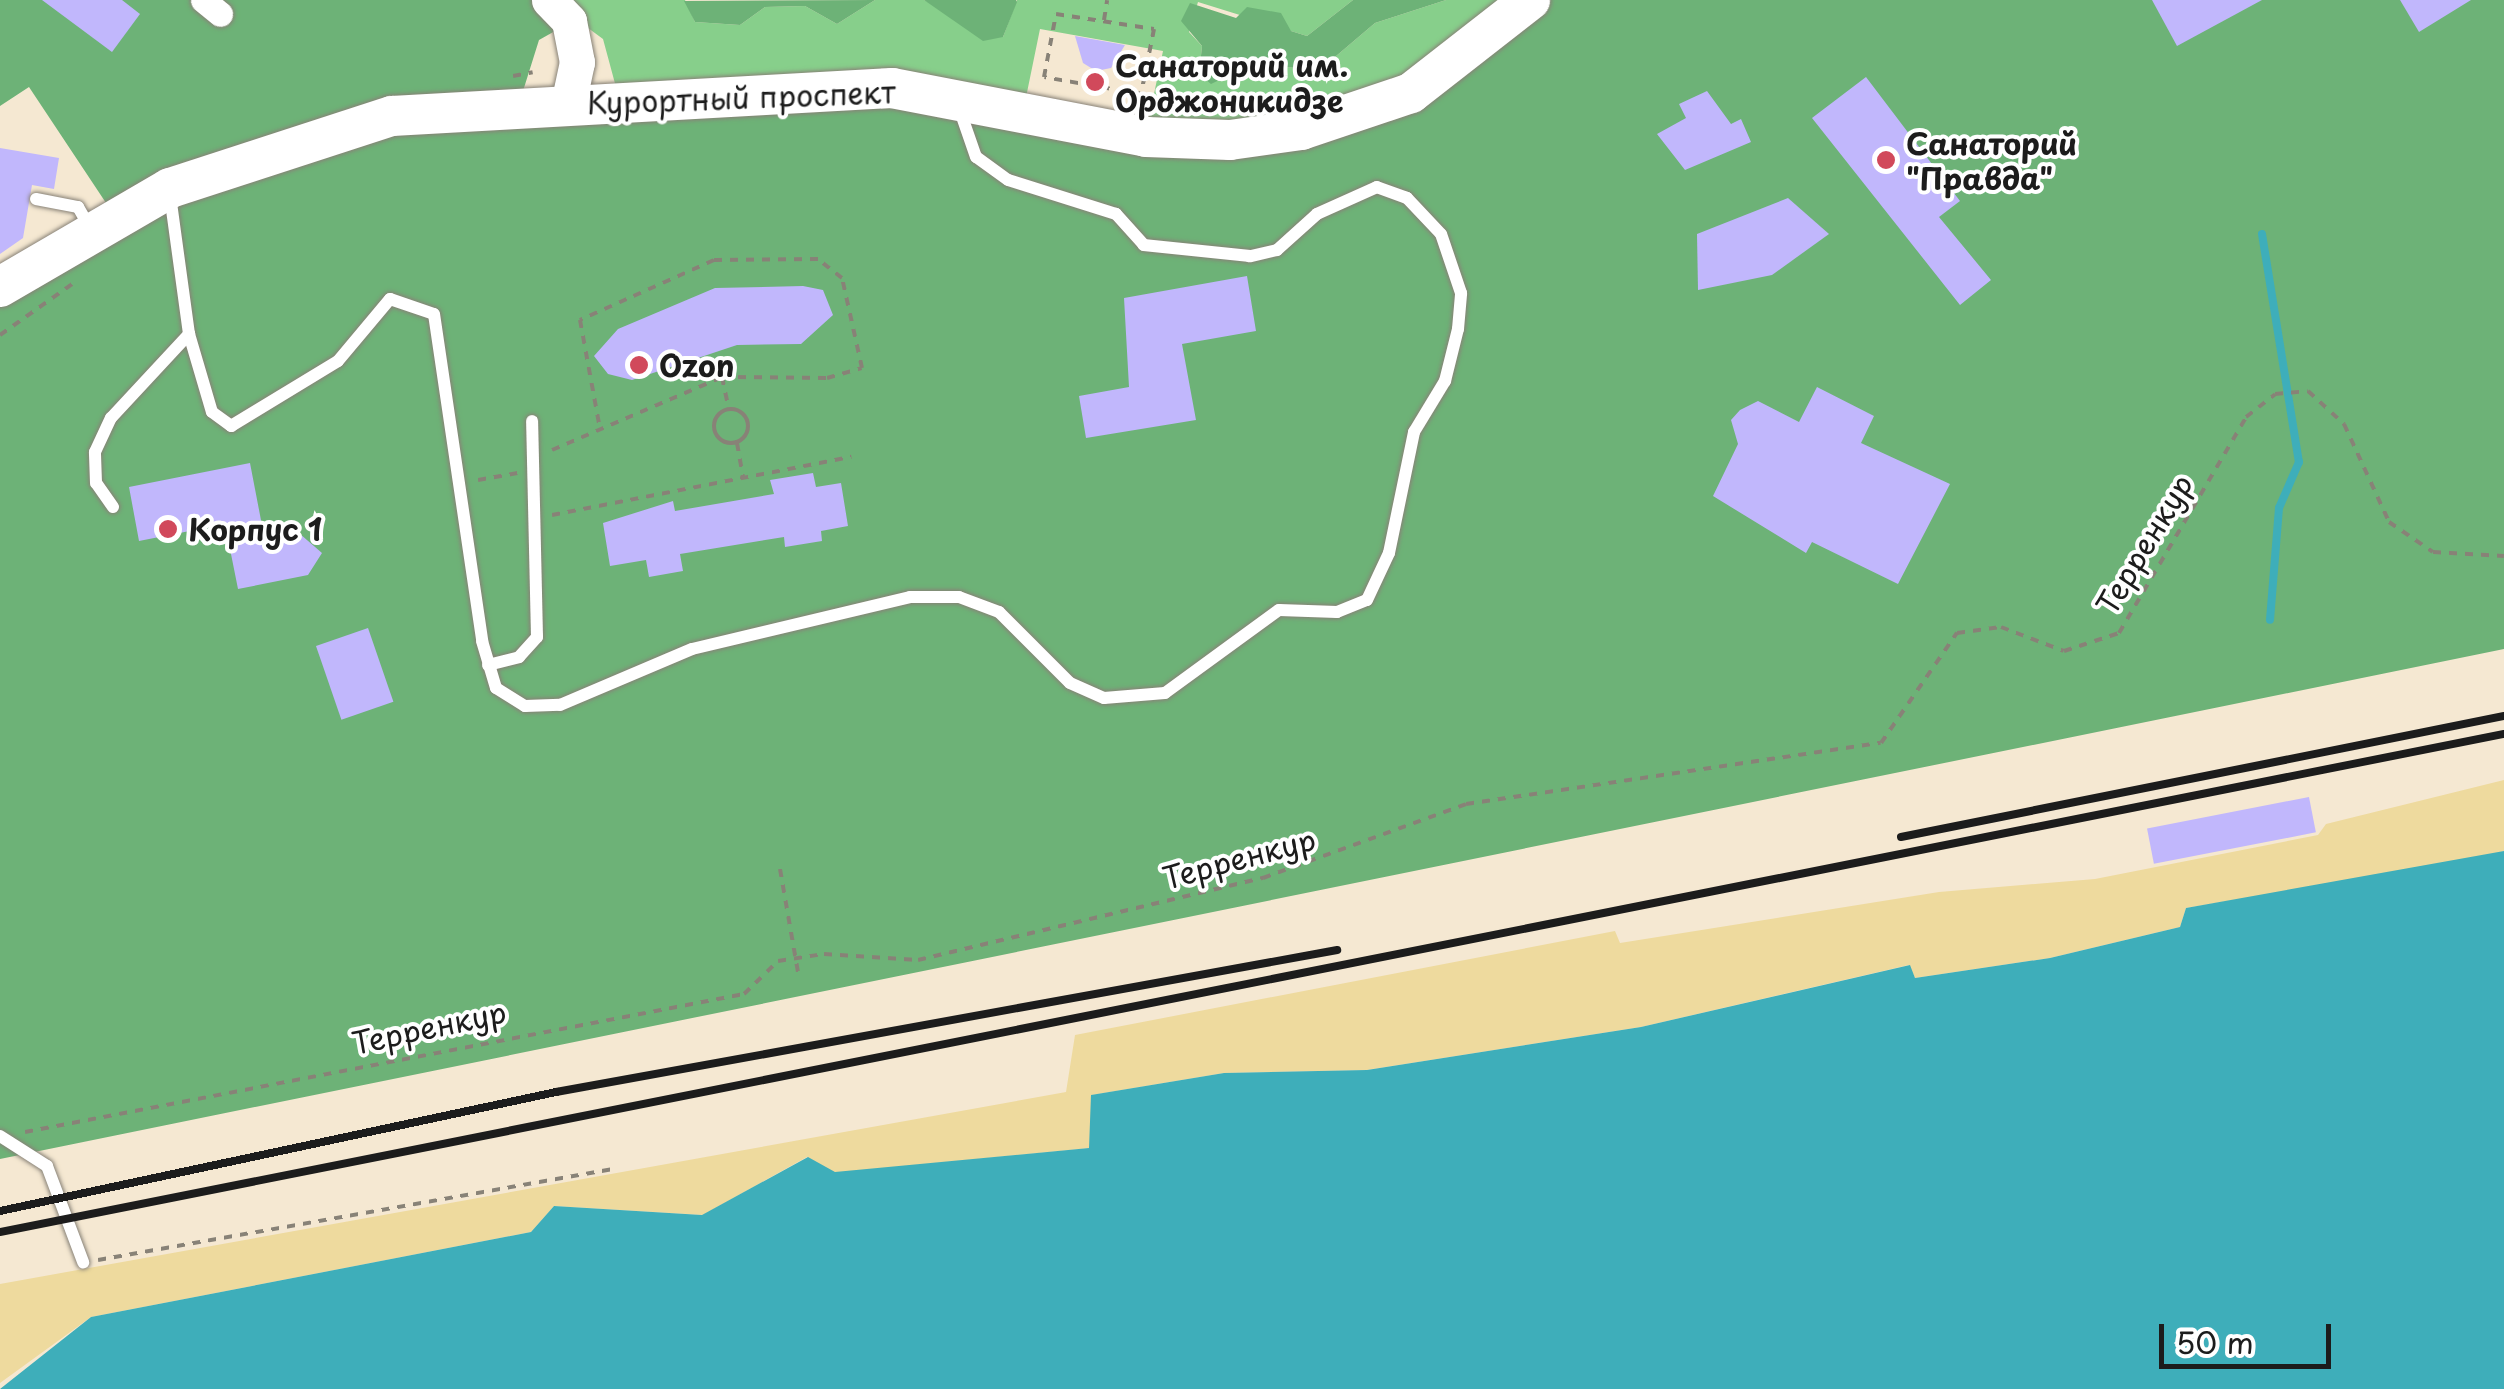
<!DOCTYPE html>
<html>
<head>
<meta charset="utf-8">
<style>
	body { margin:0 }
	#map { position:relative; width:2504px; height:1389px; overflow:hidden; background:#f5e8d2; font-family:"Playpen Sans",sans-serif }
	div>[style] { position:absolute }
	.green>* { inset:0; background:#87cf8b }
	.forest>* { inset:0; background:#6db277 }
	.sand>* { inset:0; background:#eeda9e }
	.water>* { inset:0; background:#3eaeba }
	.stream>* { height:8px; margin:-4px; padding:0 4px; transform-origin:4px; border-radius:4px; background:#3eaeba }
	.building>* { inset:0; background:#c1b7fc; transform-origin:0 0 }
	.path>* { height:4px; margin-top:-2px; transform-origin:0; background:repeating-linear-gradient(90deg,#888277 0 8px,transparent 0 16px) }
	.path>.ring { margin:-2px; padding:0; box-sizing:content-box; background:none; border:4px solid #888277; border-radius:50% }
	.roads { filter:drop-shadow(0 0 2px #888277) drop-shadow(0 0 2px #888277) }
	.lane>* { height:12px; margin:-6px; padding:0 6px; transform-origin:6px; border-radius:6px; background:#fff }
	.street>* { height:25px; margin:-12.5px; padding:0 12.5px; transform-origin:12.5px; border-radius:12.5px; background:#fff }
	.secondary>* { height:35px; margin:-17.5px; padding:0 17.5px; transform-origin:17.5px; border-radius:17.5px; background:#fff }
	.primary>* { height:40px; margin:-20px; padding:0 20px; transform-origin:20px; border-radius:20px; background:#fff }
	.rail>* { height:8px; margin:-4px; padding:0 4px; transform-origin:4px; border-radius:4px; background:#1c1c1c }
	.dots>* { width:28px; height:28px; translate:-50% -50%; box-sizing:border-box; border:5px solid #fff; border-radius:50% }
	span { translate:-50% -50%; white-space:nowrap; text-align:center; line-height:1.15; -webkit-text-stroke:8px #fff; paint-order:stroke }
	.poi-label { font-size:30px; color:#1c1c1c; font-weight:700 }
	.left { translate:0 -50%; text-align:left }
	.street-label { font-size:30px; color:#1c1c1c }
	.scale { position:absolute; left:2159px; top:1324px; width:172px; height:45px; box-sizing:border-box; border:5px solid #1c1c1c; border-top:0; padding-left:12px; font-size:30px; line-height:35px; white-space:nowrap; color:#1c1c1c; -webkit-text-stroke:8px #fff; paint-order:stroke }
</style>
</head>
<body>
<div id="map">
	<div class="green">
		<div style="clip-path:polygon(550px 0,685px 0,695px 22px,740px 25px,765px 7px,805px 6px,837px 24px,875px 0,924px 0,1003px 37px,1017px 0,1353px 0,1307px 36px,1198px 2px,1189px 32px,1202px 46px,1199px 74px,1218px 81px,1246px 67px,1322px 68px,1375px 23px,1446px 0,1513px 0,1478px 36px,1332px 117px,1146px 132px,1163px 51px,1040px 29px,1023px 112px,620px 102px,603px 39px)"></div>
	</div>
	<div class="forest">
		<div style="clip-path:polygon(0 0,550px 0,571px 22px,539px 40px,518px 107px,891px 90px,1190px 136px,1413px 84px,1513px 0,2504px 0,2504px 649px,0 1159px,0 290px,116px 218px,29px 87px,0 106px)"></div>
		<div style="clip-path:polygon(875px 0,837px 24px,805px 6px,765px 7px,740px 25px,695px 22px,684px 1px)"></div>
		<div style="clip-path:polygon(924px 0,1016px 0,1017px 2px,1003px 37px,983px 41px)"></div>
		<div style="clip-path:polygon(1353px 0,1446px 0,1375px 23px,1322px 68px,1246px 67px,1211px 84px,1199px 74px,1202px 46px,1181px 21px,1190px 3px,1236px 18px,1247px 7px,1281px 13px,1291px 31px,1307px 36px)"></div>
	</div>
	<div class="sand">
		<div style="clip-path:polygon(2504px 780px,2504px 851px,2478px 859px,2186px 908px,2180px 927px,2050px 958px,1915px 978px,1909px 965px,1641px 1027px,1367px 1070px,1224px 1073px,1092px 1095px,1090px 1148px,835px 1173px,807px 1157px,703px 1215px,554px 1206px,531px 1232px,91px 1317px,0 1383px,0 1284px,1066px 1092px,1075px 1035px,1615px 931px,1620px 943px,1939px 892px,2095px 879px,2318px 835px,2326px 824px)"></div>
	</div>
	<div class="water">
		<div style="clip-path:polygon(2504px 851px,2504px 1389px,0 1389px,91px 1317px,531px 1232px,554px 1206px,702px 1215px,808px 1157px,835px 1172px,1089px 1148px,1091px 1095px,1224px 1073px,1367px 1070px,1641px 1027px,1910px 965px,1915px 978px,2050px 958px,2180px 927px,2186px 908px)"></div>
	</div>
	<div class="stream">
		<div style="left:2262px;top:234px;width:231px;rotate:80.8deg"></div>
		<div style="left:2299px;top:462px;width:50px;rotate:113.5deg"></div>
		<div style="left:2279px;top:508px;width:112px;rotate:94.6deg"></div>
	</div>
	<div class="building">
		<div style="clip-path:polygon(42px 0,122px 0,140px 14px,112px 52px)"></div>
		<div style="clip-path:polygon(2152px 0,2262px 0,2177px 46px)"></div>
		<div style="clip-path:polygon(2400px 0,2471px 0,2419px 32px)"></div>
		<div style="clip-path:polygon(1075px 36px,1125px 45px,1111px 68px,1096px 71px,1083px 63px)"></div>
		<div style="clip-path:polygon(1866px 77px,1960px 201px,1939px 217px,1991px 280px,1960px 305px,1812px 118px)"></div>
		<div style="clip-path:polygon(1707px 91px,1731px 124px,1741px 119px,1751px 142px,1685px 170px,1657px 134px,1686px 118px,1679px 104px)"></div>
		<div style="clip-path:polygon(0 148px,59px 158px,54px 189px,32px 185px,23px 238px,0 254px)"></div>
		<div style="clip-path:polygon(1788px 198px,1829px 234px,1772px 275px,1698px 290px,1697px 234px)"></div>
		<div style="clip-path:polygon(1247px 276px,1256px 331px,1182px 344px,1196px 420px,1086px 438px,1079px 396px,1129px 387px,1124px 298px)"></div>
		<div style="clip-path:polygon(803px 286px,823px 290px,833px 315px,801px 344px,737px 345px,632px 380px,608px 374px,594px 356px,618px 329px,715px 288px)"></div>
		<div style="clip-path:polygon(1817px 387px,1874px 416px,1861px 443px,1950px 484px,1898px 584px,1812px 542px,1806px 553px,1713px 496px,1738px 444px,1731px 420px,1740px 410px,1758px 401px,1799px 422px)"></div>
		<div style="clip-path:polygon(250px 463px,265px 541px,300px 534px,322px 553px,308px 575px,238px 589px,225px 524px,139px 541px,129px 487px)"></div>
		<div style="clip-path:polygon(813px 473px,816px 487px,841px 483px,848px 526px,821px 531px,822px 541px,785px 547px,784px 537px,680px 554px,683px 571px,649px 577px,646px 560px,610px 566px,603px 523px,673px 501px,675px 511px,774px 494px,770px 480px)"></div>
		<div style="left:368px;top:628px;width:78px;height:55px;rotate:71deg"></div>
		<div style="left:2309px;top:797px;width:36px;height:165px;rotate:79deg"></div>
	</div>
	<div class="path">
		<div style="left:1056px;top:14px;width:99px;rotate:8.7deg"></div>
		<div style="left:1154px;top:29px;width:66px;rotate:101.3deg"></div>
		<div style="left:1141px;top:94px;width:98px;rotate:-170.1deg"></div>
		<div style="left:1044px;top:77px;width:64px;rotate:-79.2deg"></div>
		<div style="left:1104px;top:20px;width:20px;rotate:-81deg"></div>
		<div style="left:513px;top:76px;width:20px;rotate:-11deg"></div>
		<div style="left:0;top:335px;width:92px;rotate:-35.2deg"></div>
		<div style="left:722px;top:377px;width:34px;rotate:78deg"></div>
		<div class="ring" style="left:714px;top:409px;width:30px;height:30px"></div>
		<div style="left:737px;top:443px;width:36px;rotate:80deg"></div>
		<div style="left:552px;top:450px;width:185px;rotate:-23.2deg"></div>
		<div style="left:722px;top:377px;width:105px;rotate:0.5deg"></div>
		<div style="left:827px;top:378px;width:36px;rotate:-16deg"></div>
		<div style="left:862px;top:368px;width:92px;rotate:-102.5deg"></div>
		<div style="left:842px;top:278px;width:31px;rotate:-142deg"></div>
		<div style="left:818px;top:259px;width:104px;rotate:179.4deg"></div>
		<div style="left:714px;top:260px;width:147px;rotate:155.9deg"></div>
		<div style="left:580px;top:320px;width:111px;rotate:79.6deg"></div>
		<div style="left:478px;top:480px;width:40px;rotate:-10deg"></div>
		<div style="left:552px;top:515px;width:305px;rotate:-11deg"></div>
		<div style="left:780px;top:869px;width:111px;rotate:80.1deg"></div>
		<div style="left:25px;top:1132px;width:732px;rotate:-10.86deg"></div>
		<div style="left:744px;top:994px;width:47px;rotate:-44.1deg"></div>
		<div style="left:778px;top:961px;width:47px;rotate:-8.7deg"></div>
		<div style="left:824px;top:954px;width:94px;rotate:3.7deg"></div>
		<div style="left:918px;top:960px;width:355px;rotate:-13.4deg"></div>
		<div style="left:1263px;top:878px;width:216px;rotate:-20deg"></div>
		<div style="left:1466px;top:804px;width:419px;rotate:-8.4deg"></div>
		<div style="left:1881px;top:743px;width:134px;rotate:-55.4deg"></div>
		<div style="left:1957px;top:633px;width:44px;rotate:-7.8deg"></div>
		<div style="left:2001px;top:627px;width:67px;rotate:20.9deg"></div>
		<div style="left:2064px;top:651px;width:58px;rotate:-18.1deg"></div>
		<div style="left:2119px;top:633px;width:251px;rotate:-59.5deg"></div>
		<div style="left:2246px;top:417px;width:37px;rotate:-38deg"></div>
		<div style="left:2275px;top:394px;width:33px;rotate:-5deg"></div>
		<div style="left:2308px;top:391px;width:49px;rotate:42.5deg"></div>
		<div style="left:2344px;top:424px;width:108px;rotate:65.3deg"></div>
		<div style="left:2389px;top:522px;width:53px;rotate:34.3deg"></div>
		<div style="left:2433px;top:552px;width:71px;rotate:3.2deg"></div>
		<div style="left:98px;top:1260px;width:523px;rotate:-10.02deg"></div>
	</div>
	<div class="roads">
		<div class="lane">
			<div style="left:36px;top:199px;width:43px;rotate:10.8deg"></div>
			<div style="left:78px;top:207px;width:24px;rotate:60deg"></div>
			<div style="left:189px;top:334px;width:81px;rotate:73.6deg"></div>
			<div style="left:212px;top:412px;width:24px;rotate:36deg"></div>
			<div style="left:231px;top:426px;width:125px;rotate:-31.3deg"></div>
			<div style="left:338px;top:361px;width:81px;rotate:-50deg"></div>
			<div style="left:390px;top:299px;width:46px;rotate:18.8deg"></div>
			<div style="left:434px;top:314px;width:331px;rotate:81.6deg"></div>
			<div style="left:482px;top:641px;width:49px;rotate:73.4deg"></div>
			<div style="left:496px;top:688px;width:34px;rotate:32deg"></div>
			<div style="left:525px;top:706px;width:35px;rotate:-2deg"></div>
			<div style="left:560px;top:705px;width:143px;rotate:-23deg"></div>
			<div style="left:692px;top:649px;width:224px;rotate:-13.4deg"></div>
			<div style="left:910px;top:597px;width:49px"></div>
			<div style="left:959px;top:597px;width:43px;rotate:20.6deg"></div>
			<div style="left:999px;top:612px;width:100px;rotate:45deg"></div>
			<div style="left:1070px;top:683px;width:37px;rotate:24deg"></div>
			<div style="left:1104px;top:698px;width:61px;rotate:-4.7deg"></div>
			<div style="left:1165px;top:693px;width:141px;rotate:-36.1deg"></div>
			<div style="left:1279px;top:610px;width:58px;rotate:2deg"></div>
			<div style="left:1337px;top:612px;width:32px;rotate:-22deg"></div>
			<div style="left:1367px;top:600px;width:52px;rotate:-64.9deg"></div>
			<div style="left:1389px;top:553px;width:124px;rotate:-78.3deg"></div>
			<div style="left:1414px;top:432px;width:60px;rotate:-58.7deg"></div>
			<div style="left:1445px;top:381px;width:54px;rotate:-76deg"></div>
			<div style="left:1458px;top:329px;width:36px;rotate:-85deg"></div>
			<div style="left:1461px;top:293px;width:62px;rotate:-108.7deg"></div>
			<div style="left:1441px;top:234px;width:50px;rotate:-133.4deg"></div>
			<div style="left:1407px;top:198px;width:32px;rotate:-160deg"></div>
			<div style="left:1377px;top:187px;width:66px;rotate:155.8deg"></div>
			<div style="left:1317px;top:214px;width:54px;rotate:138deg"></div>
			<div style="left:1277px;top:250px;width:28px;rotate:167deg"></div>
			<div style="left:1250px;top:256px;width:107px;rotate:-174.1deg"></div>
			<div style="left:1144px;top:245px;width:42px;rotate:-132.1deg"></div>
			<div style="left:1116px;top:214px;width:113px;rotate:-162.5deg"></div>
			<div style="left:1008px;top:180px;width:39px;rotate:-144deg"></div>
			<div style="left:976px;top:157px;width:52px;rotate:-109.1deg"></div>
			<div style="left:113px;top:507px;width:29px;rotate:-125deg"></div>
			<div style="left:96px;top:483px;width:31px;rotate:-92deg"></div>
			<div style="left:95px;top:452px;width:38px;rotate:-65deg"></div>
			<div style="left:111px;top:418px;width:115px;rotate:-47.1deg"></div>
			<div style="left:189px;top:334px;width:139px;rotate:-97.8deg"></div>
			<div style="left:488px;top:665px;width:32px;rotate:-14deg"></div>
			<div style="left:519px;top:657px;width:27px;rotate:-48deg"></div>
			<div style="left:537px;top:637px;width:216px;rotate:-91.3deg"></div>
			<div style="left:0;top:1136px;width:56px;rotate:32.6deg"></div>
			<div style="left:47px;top:1166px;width:103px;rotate:69.4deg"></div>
		</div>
		<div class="street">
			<div style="left:203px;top:0;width:22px;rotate:39deg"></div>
		</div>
		<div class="secondary">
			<div style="left:549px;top:0;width:29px;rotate:46deg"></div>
			<div style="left:569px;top:21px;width:42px;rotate:79deg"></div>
			<div style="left:577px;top:62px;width:43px;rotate:102.1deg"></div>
		</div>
		<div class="primary">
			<div style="left:0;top:287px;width:197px;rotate:-30.2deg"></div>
			<div style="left:170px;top:188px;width:233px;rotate:-18deg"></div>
			<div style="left:392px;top:116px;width:501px;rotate:-3.21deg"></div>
			<div style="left:892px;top:88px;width:259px;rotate:10.9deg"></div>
			<div style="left:1146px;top:137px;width:84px;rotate:2deg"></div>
			<div style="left:1230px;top:140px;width:72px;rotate:-8deg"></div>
			<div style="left:1301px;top:130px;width:116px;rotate:-18.6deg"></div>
			<div style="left:1411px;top:93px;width:151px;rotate:-38deg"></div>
		</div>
	</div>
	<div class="rail">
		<div style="left:1901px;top:837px;width:615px;rotate:-11.35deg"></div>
		<div style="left:0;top:1211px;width:569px;rotate:-12.08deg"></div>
		<div style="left:556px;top:1092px;width:794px;rotate:-10.3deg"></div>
		<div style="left:0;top:1232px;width:2553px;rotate:-11.25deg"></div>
	</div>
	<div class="dots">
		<div style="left:1095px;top:82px;background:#d1495b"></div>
		<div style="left:1886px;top:160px;background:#d1495b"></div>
		<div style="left:639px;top:365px;background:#d1495b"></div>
		<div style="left:168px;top:529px;background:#d1495b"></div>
	</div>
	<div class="poi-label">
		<span class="left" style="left:1115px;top:82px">Санаторий им.<br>Орджоникидзе</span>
		<span class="left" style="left:1906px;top:160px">Санаторий<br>"Правда"</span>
		<span class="left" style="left:659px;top:365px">Ozon</span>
		<span class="left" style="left:188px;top:529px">Корпус 1</span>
	</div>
	<div class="street-label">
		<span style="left:741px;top:97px;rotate:-2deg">Курортный проспект</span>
		<span style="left:2144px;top:544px;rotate:-59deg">Терренкур</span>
		<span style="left:1239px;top:858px;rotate:-15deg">Терренкур</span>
		<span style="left:429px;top:1027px;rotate:-12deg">Терренкур</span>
	</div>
	<div class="scale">50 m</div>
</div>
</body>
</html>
